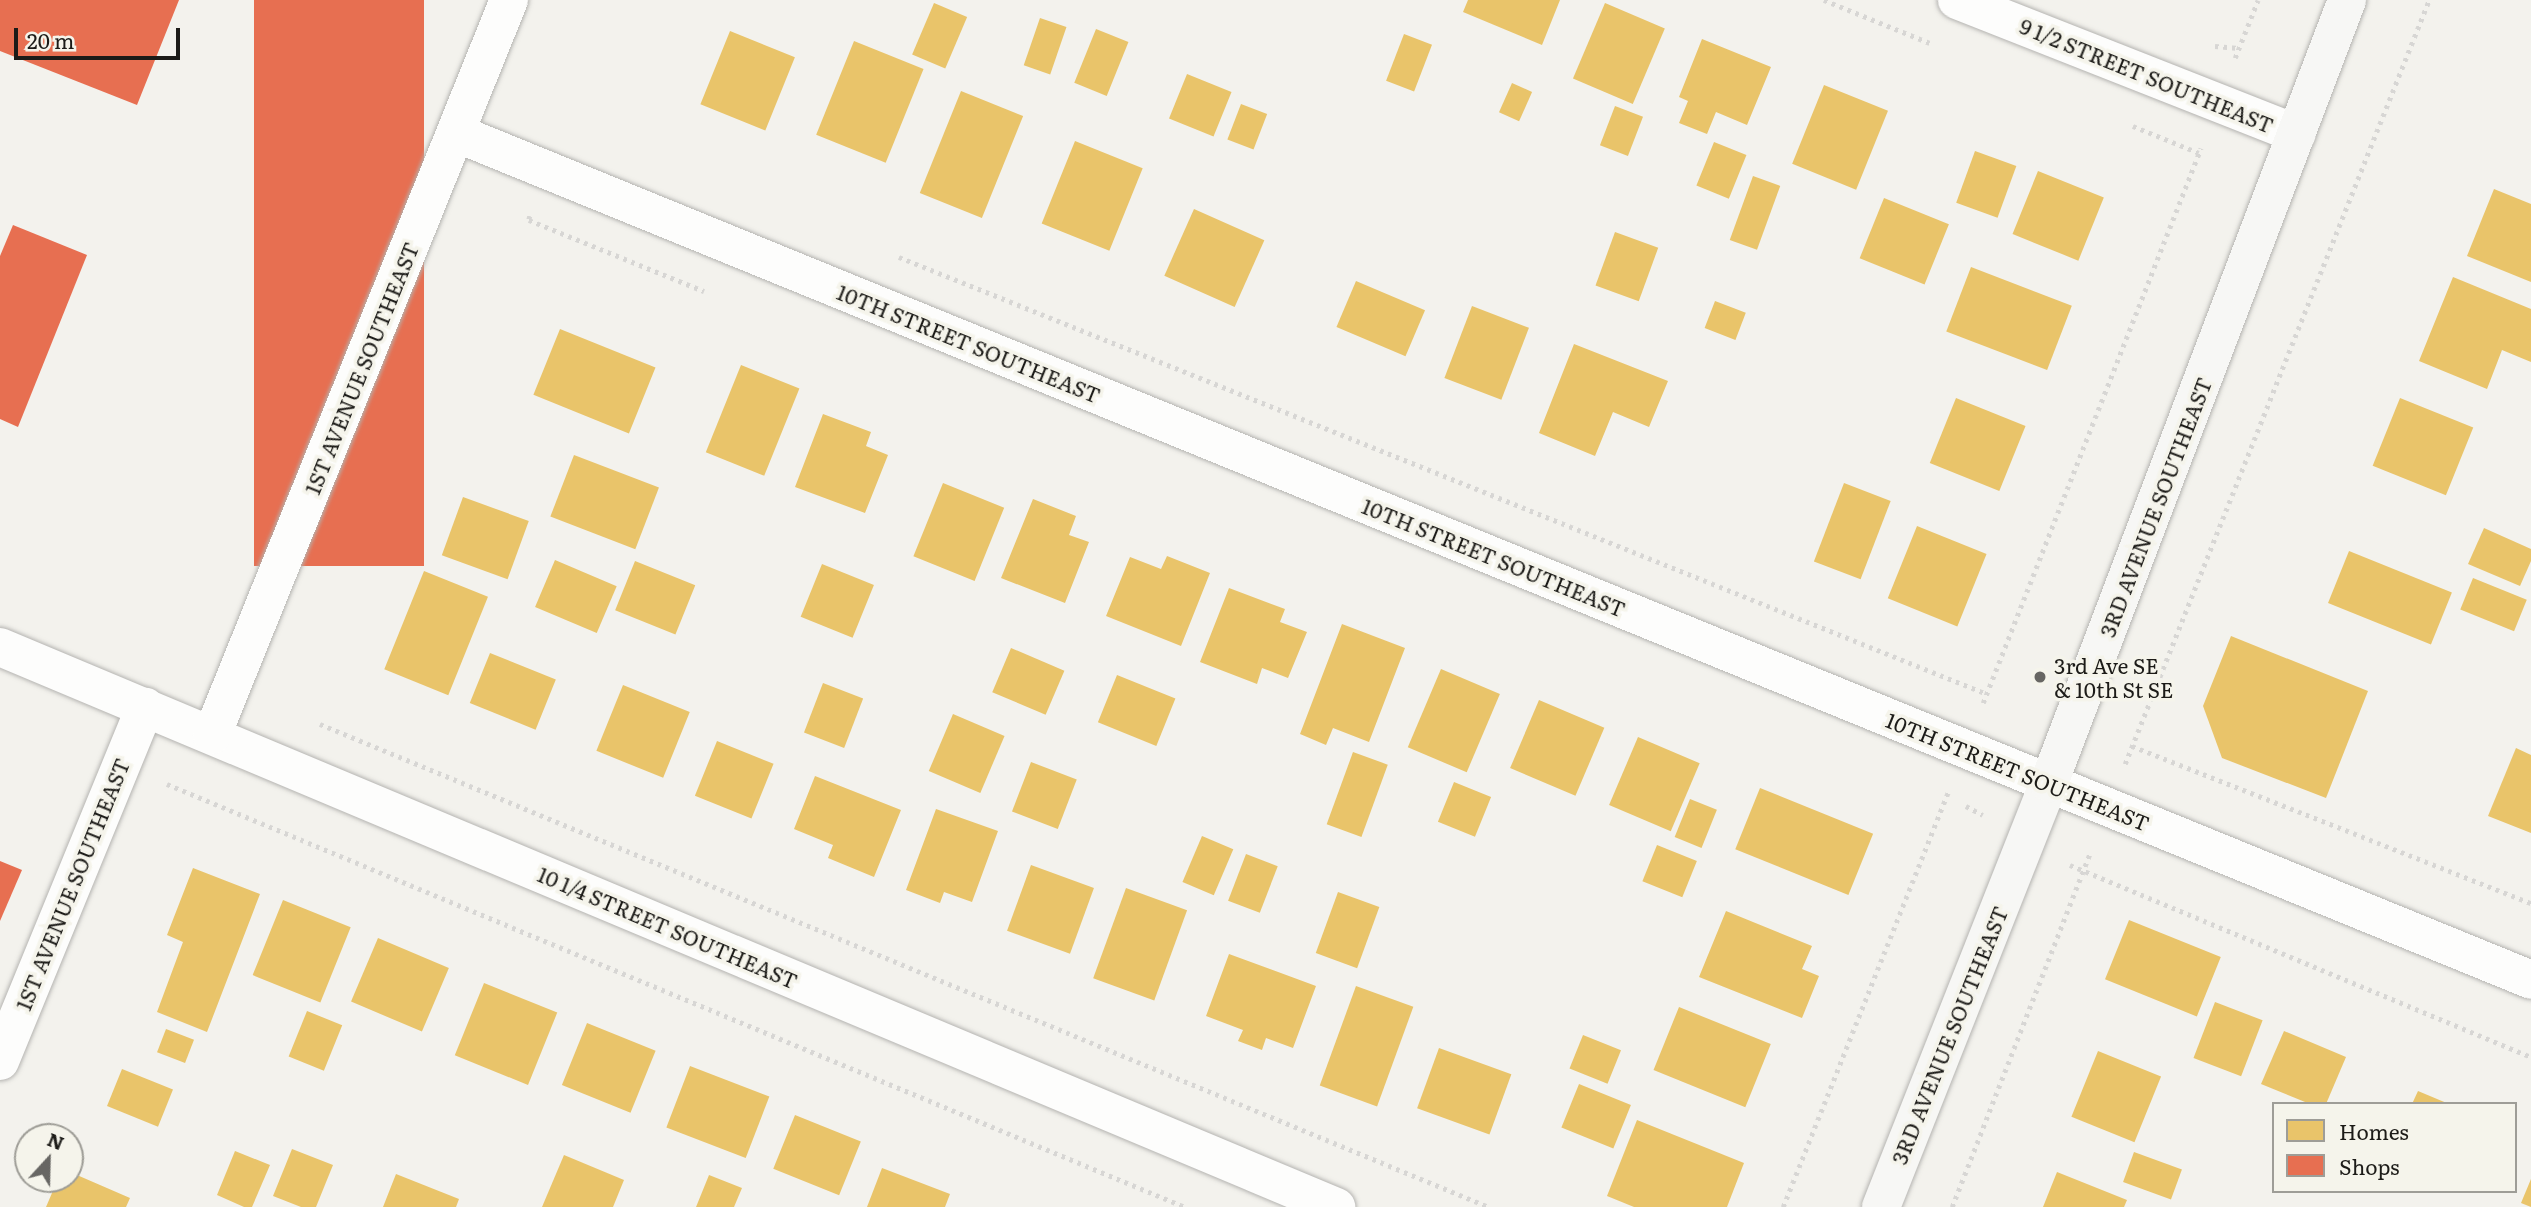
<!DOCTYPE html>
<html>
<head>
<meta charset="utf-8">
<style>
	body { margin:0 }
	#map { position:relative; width:2531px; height:1207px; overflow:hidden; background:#f3f2ed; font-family:Literata,serif }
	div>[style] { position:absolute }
	.homes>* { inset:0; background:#e9c46a; transform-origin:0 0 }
	.shops>* { inset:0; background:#e76f51; transform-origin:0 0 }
	.path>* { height:4.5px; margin-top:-2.25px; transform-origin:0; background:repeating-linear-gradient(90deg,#d7d6d4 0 3.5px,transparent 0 8.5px) }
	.roads { filter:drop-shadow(0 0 2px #b5b4b1) drop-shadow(0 0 2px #b5b4b1) }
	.minor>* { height:38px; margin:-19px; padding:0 19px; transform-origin:19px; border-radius:19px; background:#fdfdfc }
	.secondary>* { height:38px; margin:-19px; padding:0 19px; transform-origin:19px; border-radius:19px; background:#f7f7f5 }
	.dots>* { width:19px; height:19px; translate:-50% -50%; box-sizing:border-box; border:4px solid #f5f4eb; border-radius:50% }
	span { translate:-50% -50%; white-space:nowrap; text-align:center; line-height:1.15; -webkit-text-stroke:7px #f5f4eb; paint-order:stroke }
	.street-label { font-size:21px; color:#1c1b18 }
	.poi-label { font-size:21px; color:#1c1b18 }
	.left { translate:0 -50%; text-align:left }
	.legend { position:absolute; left:2272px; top:1102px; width:245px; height:91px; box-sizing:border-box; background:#f5f4eb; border:2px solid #9e9d97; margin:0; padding:9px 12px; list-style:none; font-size:21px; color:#1c1b18 }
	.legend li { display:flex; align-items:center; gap:14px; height:35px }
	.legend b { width:35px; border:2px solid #9e9d97 }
	.north { position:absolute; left:14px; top:1123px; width:70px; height:70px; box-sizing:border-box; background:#f5f4eb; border:2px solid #9e9d97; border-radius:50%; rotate:22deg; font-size:19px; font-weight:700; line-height:28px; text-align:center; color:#1c1b18 }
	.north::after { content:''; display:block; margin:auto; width:24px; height:32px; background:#676663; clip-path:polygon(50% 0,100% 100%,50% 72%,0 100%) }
	.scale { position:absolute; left:14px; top:28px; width:166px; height:32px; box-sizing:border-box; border:4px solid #1c1b18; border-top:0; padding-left:9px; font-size:21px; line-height:24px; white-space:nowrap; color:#1c1b18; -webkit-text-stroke:5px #f5f4eb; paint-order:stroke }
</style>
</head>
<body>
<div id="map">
	<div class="homes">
		<div style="clip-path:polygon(1468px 0,1560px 0,1542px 45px,1463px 12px)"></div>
		<div style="left:934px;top:3px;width:36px;height:56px;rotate:23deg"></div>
		<div style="left:1605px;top:3px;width:65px;height:82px;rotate:23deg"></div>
		<div style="left:1040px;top:18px;width:28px;height:50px;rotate:19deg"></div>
		<div style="left:1096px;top:29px;width:35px;height:58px;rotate:22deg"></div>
		<div style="left:730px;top:31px;width:70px;height:79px;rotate:22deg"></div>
		<div style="left:1404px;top:34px;width:30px;height:50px;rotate:21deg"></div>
		<div style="clip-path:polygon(1702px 39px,1771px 67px,1747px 125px,1716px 112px,1707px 134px,1679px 123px,1688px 101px,1679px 97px)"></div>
		<div style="left:854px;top:41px;width:75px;height:101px;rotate:22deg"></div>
		<div style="left:1187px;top:74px;width:48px;height:48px;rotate:22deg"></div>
		<div style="left:1512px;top:83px;width:22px;height:32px;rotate:24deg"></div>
		<div style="left:1824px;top:85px;width:69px;height:85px;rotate:22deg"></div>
		<div style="left:961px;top:91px;width:67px;height:110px;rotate:22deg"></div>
		<div style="left:1241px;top:104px;width:28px;height:38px;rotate:21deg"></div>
		<div style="left:1615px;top:106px;width:30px;height:42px;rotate:21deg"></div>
		<div style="left:1075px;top:141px;width:73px;height:89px;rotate:22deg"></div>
		<div style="left:1714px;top:142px;width:35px;height:47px;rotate:22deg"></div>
		<div style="left:1975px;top:151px;width:44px;height:55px;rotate:20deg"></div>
		<div style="left:2038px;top:171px;width:71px;height:68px;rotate:22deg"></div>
		<div style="left:1753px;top:176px;width:29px;height:68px;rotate:20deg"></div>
		<div style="clip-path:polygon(2494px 189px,2531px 204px,2531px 282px,2467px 256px)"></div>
		<div style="left:1884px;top:198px;width:70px;height:65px;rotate:22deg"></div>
		<div style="left:1194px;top:209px;width:77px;height:73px;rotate:24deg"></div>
		<div style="left:1615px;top:232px;width:46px;height:57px;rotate:20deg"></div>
		<div style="left:1971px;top:267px;width:108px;height:69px;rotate:21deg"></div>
		<div style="clip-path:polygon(2453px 277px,2531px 309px,2531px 362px,2502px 350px,2487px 389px,2419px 361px)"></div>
		<div style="left:1356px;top:281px;width:75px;height:50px;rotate:23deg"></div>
		<div style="left:1715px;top:301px;width:33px;height:29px;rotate:21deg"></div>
		<div style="left:1472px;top:306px;width:61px;height:77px;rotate:21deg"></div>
		<div style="left:560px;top:329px;width:103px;height:71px;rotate:22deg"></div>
		<div style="clip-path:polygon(1574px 344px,1668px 381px,1649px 427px,1613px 412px,1595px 456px,1539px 433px)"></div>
		<div style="left:741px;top:365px;width:63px;height:94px;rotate:22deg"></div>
		<div style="left:1956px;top:398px;width:75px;height:70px;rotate:22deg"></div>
		<div style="left:2400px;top:398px;width:79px;height:73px;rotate:22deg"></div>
		<div style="clip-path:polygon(823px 414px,871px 432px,866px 446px,888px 455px,865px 513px,795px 487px)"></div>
		<div style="left:574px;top:455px;width:91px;height:66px;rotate:21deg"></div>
		<div style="left:943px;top:483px;width:66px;height:79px;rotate:22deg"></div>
		<div style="left:1844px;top:483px;width:50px;height:84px;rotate:21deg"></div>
		<div style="left:463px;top:497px;width:70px;height:62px;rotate:20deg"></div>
		<div style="clip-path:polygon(1033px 499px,1076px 516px,1069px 535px,1089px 542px,1065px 603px,1001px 578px)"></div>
		<div style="left:1917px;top:526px;width:75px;height:78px;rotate:22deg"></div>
		<div style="clip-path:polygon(2484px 528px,2531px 549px,2531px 561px,2520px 586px,2468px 564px)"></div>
		<div style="left:2349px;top:551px;width:111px;height:56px;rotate:22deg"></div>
		<div style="clip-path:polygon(1167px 556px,1210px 573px,1181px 646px,1106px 616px,1130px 557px,1161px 569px)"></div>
		<div style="left:555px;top:560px;width:67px;height:51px;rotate:23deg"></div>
		<div style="left:635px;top:561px;width:65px;height:53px;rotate:22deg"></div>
		<div style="left:822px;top:564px;width:56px;height:57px;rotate:22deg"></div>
		<div style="left:424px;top:571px;width:69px;height:106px;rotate:22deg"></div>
		<div style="left:2473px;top:578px;width:58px;height:34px;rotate:22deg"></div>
		<div style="clip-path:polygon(1229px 588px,1285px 609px,1280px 622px,1307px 632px,1288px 678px,1262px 668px,1257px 684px,1200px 662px)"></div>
		<div style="clip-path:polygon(1342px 624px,1405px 648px,1369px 742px,1333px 728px,1326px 745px,1300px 734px)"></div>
		<div style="clip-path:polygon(2231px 636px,2368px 691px,2326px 798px,2222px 758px,2203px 706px)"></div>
		<div style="left:1011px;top:648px;width:58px;height:48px;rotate:23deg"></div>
		<div style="left:490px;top:653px;width:71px;height:54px;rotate:22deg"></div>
		<div style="left:1441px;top:669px;width:64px;height:85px;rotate:23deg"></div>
		<div style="left:1117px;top:675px;width:63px;height:51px;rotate:22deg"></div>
		<div style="left:823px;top:683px;width:43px;height:53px;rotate:21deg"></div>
		<div style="left:623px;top:685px;width:72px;height:71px;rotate:22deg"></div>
		<div style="left:1539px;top:700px;width:71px;height:74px;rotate:23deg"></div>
		<div style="left:953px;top:714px;width:56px;height:62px;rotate:23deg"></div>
		<div style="left:1638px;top:737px;width:67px;height:74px;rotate:23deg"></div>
		<div style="left:717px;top:741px;width:61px;height:59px;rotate:22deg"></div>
		<div style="clip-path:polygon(2516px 748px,2531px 755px,2531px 833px,2488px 816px)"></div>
		<div style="left:1353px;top:752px;width:37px;height:77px;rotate:20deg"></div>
		<div style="left:1031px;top:762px;width:49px;height:53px;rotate:21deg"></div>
		<div style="clip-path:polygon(815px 776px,901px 810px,874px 877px,828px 858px,833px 845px,794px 829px)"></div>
		<div style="left:1454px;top:782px;width:40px;height:43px;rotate:22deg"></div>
		<div style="left:1760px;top:788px;width:122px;height:66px;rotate:22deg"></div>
		<div style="left:1690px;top:799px;width:29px;height:41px;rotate:22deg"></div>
		<div style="clip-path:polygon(936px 809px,998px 831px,972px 902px,944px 892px,940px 903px,906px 890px)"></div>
		<div style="left:1202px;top:836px;width:34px;height:50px;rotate:23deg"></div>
		<div style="left:1657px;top:845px;width:43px;height:39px;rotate:22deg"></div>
		<div style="left:1246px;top:854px;width:34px;height:50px;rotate:21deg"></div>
		<div style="left:1031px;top:865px;width:67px;height:70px;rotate:20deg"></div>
		<div style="clip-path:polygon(193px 868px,260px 894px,207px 1032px,157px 1012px,183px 942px,167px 935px)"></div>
		<div style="left:1126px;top:888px;width:65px;height:96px;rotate:20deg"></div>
		<div style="left:1338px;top:892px;width:44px;height:65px;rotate:20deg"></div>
		<div style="left:283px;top:900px;width:73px;height:81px;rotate:22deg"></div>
		<div style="clip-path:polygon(1726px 911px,1812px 946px,1802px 969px,1819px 976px,1802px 1018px,1699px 977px)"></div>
		<div style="left:2129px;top:920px;width:99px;height:64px;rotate:22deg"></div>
		<div style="left:378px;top:938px;width:77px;height:69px;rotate:23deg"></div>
		<div style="clip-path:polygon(1229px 954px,1316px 986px,1293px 1048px,1266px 1038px,1262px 1050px,1238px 1041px,1243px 1030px,1206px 1016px)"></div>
		<div style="left:484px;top:983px;width:79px;height:78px;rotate:22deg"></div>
		<div style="left:1356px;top:986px;width:61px;height:106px;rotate:20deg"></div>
		<div style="left:2215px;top:1002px;width:51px;height:60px;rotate:21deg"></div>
		<div style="left:1679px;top:1007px;width:99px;height:68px;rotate:22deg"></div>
		<div style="left:307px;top:1011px;width:38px;height:49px;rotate:22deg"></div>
		<div style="left:587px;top:1023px;width:74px;height:67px;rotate:22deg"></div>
		<div style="left:166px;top:1029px;width:30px;height:25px;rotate:21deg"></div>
		<div style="clip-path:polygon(2284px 1031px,2346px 1057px,2326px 1104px,2310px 1104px,2261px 1084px)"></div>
		<div style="left:1583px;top:1035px;width:41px;height:36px;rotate:22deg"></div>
		<div style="left:1439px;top:1048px;width:77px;height:64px;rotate:20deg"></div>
		<div style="left:2098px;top:1051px;width:68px;height:71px;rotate:22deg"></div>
		<div style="left:690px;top:1066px;width:85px;height:66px;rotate:21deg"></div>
		<div style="left:122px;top:1069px;width:55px;height:40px;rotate:22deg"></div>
		<div style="left:1579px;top:1084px;width:56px;height:47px;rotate:22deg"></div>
		<div style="clip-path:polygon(2418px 1091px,2449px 1104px,2412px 1104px)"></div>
		<div style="left:795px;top:1115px;width:71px;height:58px;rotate:22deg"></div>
		<div style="clip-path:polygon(1637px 1120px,1744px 1163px,1727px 1207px,1634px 1207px,1607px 1196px)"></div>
		<div style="clip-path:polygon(292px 1149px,333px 1165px,316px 1207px,301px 1207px,273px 1196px)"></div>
		<div style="clip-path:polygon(235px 1151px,270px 1165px,252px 1207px,244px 1207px,217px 1195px)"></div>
		<div style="left:2134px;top:1152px;width:51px;height:32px;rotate:20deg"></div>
		<div style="clip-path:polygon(564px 1155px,624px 1180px,613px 1207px,542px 1207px)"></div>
		<div style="clip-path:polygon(882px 1168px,950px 1194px,945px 1207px,867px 1207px)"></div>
		<div style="clip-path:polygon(70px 1172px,130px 1198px,126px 1207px,46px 1207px,58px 1179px,70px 1179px)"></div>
		<div style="clip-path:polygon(2057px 1172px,2127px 1200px,2124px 1207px,2043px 1207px)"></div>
		<div style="clip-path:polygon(396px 1174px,459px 1199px,456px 1207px,383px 1207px)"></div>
		<div style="clip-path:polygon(709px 1175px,742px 1188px,734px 1207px,696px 1207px)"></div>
		<div style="clip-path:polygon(2531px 1179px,2531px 1207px,2521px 1203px)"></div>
	</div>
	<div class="shops">
		<div style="clip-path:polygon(0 0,179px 0,137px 105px,0 51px)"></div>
		<div style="left:254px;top:0;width:170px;height:566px"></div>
		<div style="clip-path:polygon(13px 225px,87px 255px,18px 427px,0 419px,0 256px)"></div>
		<div style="clip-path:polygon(0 861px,22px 870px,0 921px)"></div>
	</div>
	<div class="path">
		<div style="left:1824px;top:0;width:114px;rotate:22.1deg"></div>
		<div style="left:2215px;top:46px;width:24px;rotate:5deg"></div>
		<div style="left:2235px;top:58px;width:62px;rotate:-68.4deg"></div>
		<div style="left:2133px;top:126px;width:71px;rotate:22.2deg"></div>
		<div style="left:530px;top:216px;width:4px;rotate:104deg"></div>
		<div style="left:529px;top:220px;width:189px;rotate:22.1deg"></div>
		<div style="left:899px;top:257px;width:1172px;rotate:21.88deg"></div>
		<div style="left:1983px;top:703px;width:596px;rotate:-68.56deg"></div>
		<div style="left:320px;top:724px;width:1265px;rotate:22.45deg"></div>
		<div style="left:2132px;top:746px;width:429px;rotate:21.5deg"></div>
		<div style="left:2125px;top:764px;width:822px;rotate:-68.3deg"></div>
		<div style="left:167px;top:784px;width:1102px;rotate:22.56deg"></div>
		<div style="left:1966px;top:806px;width:19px;rotate:28deg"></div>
		<div style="left:2070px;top:865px;width:499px;rotate:22.6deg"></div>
		<div style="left:1783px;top:1207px;width:446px;rotate:-68.3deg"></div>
		<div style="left:1952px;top:1207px;width:380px;rotate:-68.7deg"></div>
	</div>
	<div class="roads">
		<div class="minor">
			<div style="left:1957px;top:0;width:365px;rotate:21.5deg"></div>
			<div style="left:456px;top:133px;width:2241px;rotate:22.2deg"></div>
			<div style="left:0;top:647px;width:1449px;rotate:22.74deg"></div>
			<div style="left:212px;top:735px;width:793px;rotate:-68deg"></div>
			<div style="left:0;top:1061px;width:383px;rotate:-67.7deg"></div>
		</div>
		<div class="secondary">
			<div style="left:1881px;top:1207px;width:456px;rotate:-68.4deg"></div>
			<div style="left:2049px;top:783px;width:838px;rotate:-69.16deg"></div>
		</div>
	</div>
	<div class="dots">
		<div style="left:2040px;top:677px;background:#676663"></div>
	</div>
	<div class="street-label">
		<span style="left:2147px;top:75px;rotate:22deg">9 1/2 STREET SOUTHEAST</span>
		<span style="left:969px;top:343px;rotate:22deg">10TH STREET SOUTHEAST</span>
		<span style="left:361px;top:368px;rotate:-68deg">1ST AVENUE SOUTHEAST</span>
		<span style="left:2155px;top:507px;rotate:-69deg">3RD AVENUE SOUTHEAST</span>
		<span style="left:1494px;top:557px;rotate:22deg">10TH STREET SOUTHEAST</span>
		<span style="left:2018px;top:771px;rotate:22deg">10TH STREET SOUTHEAST</span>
		<span style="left:72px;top:884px;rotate:-68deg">1ST AVENUE SOUTHEAST</span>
		<span style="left:668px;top:927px;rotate:23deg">10 1/4 STREET SOUTHEAST</span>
		<span style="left:1949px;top:1035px;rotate:-68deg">3RD AVENUE SOUTHEAST</span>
	</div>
	<div class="poi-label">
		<span class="left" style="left:2054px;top:677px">3rd Ave SE<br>&amp; 10th St SE</span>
	</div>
	<ul class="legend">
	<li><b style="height:19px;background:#e9c46a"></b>Homes</li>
	<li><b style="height:19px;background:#e76f51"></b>Shops</li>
	</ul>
	<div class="north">N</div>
	<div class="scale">20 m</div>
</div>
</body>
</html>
